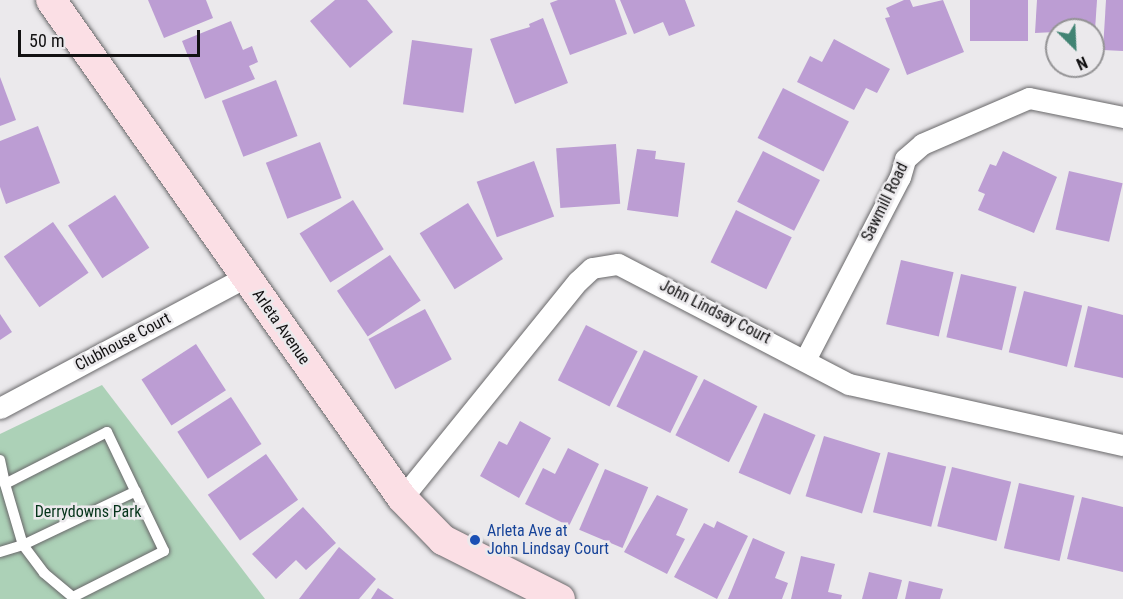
<!DOCTYPE html>
<html>
<head>
<meta charset="utf-8">
<style>
	body { margin:0 }
	#map { position:relative; width:1123px; height:599px; overflow:hidden; background:#ebe9ec; font-family:"Roboto Condensed",sans-serif }
	div>[style] { position:absolute }
	.green>* { inset:0; background:#acd1b7 }
	.building>* { inset:0; background:#bc9dd3; transform-origin:0 0 }
	.roads { filter:drop-shadow(0 0 2px #69686a) drop-shadow(0 0 2px #69686a) }
	.lane>* { height:10px; margin:-5px; padding:0 5px; transform-origin:5px; border-radius:5px; background:#fff }
	.street>* { height:21px; margin:-10.5px; padding:0 10.5px; transform-origin:10.5px; border-radius:10.5px; background:#fff }
	.secondary>* { height:30px; margin:-15px; padding:0 15px; transform-origin:15px; border-radius:15px; background:#fbdfe5 }
	.dots>* { width:16px; height:16px; translate:-50% -50%; box-sizing:border-box; border:3px solid #ebe9ec; border-radius:50% }
	span { translate:-50% -50%; white-space:nowrap; text-align:center; line-height:1.15; -webkit-text-stroke:5px #ebe9ec; paint-order:stroke }
	.street-label { font-size:16px; color:#121112 }
	.park-label { font-size:16px; color:#05341a }
	.transit-label { font-size:16px; color:#164399 }
	.left { translate:0 -50%; text-align:left }
	.north { position:absolute; left:1045px; top:18px; width:60px; height:60px; box-sizing:border-box; background:#ebe9ec; border:2px solid #949395; border-radius:50%; rotate:156deg; font-size:16px; font-weight:700; line-height:24px; text-align:center; color:#121112 }
	.north::after { content:''; display:block; margin:auto; width:21px; height:27px; background:#418373; clip-path:polygon(50% 0,100% 100%,50% 72%,0 100%) }
	.scale { position:absolute; left:18px; top:30px; width:182px; height:27px; box-sizing:border-box; border:3px solid #121112; border-top:0; padding-left:8px; font-size:18px; line-height:21px; white-space:nowrap; color:#121112; -webkit-text-stroke:4px #ebe9ec; paint-order:stroke }
</style>
</head>
<body>
<div id="map">
	<div class="green">
		<div style="clip-path:polygon(102px 385px,265px 599px,0 599px,0 434px)"></div>
	</div>
	<div class="building">
		<div style="clip-path:polygon(148px 0,206px 0,213px 18px,164px 38px)"></div>
		<div style="clip-path:polygon(335px 0,367px 0,393px 32px,350px 68px,310px 21px)"></div>
		<div style="clip-path:polygon(558px 0,615px 0,627px 34px,570px 55px,550px 3px)"></div>
		<div style="clip-path:polygon(620px 0,685px 0,695px 26px,669px 36px,663px 22px,634px 34px)"></div>
		<div style="clip-path:polygon(904px 0,910px 0,913px 7px,943px 0,964px 52px,907px 75px,885px 18px,890px 17px,886px 8px)"></div>
		<div style="left:970px;top:0;width:58px;height:41px"></div>
		<div style="clip-path:polygon(1037px 0,1097px 0,1095px 30px,1035px 33px)"></div>
		<div style="clip-path:polygon(1106px 0,1123px 0,1123px 51px,1103px 50px)"></div>
		<div style="clip-path:polygon(543px 18px,568px 83px,515px 104px,490px 39px,530px 27px,529px 24px)"></div>
		<div style="clip-path:polygon(231px 21px,243px 50px,252px 46px,258px 62px,249px 66px,255px 79px,205px 99px,182px 41px)"></div>
		<div style="clip-path:polygon(834px 39px,890px 69px,877px 93px,866px 88px,854px 110px,797px 82px,810px 56px,822px 62px)"></div>
		<div style="left:412px;top:40px;width:61px;height:65px;rotate:8deg"></div>
		<div style="clip-path:polygon(0 77px,16px 120px,0 126px)"></div>
		<div style="left:276px;top:80px;width:60px;height:58px;rotate:69deg"></div>
		<div style="left:783px;top:88px;width:74px;height:56px;rotate:27deg"></div>
		<div style="clip-path:polygon(38px 126px,60px 183px,6px 204px,0 187px,0 141px)"></div>
		<div style="left:320px;top:142px;width:60px;height:58px;rotate:69deg"></div>
		<div style="left:616px;top:144px;width:60px;height:60px;rotate:86deg"></div>
		<div style="clip-path:polygon(637px 149px,656px 151px,655px 159px,685px 163px,678px 217px,627px 210px)"></div>
		<div style="left:763px;top:151px;width:64px;height:57px;rotate:27deg"></div>
		<div style="clip-path:polygon(1003px 151px,1057px 177px,1034px 233px,978px 210px,985px 194px,978px 191px,990px 164px,996px 166px)"></div>
		<div style="left:534px;top:161px;width:59px;height:61px;rotate:70deg"></div>
		<div style="left:1069px;top:171px;width:55px;height:60px;rotate:13deg"></div>
		<div style="left:115px;top:195px;width:63px;height:56px;rotate:57deg"></div>
		<div style="left:353px;top:200px;width:58px;height:63px;rotate:58deg"></div>
		<div style="left:468px;top:203px;width:66px;height:57px;rotate:58deg"></div>
		<div style="left:736px;top:210px;width:62px;height:58px;rotate:26deg"></div>
		<div style="left:53px;top:222px;width:62px;height:60px;rotate:55deg"></div>
		<div style="left:390px;top:255px;width:55px;height:64px;rotate:56deg"></div>
		<div style="left:901px;top:260px;width:54px;height:66px;rotate:13deg"></div>
		<div style="left:961px;top:274px;width:57px;height:65px;rotate:13deg"></div>
		<div style="left:1024px;top:291px;width:60px;height:63px;rotate:14deg"></div>
		<div style="clip-path:polygon(1088px 306px,1123px 315px,1123px 378px,1074px 367px)"></div>
		<div style="left:425px;top:309px;width:57px;height:64px;rotate:62deg"></div>
		<div style="clip-path:polygon(0 314px,12px 332px,0 340px)"></div>
		<div style="left:586px;top:325px;width:58px;height:62px;rotate:27deg"></div>
		<div style="left:196px;top:344px;width:55px;height:65px;rotate:57deg"></div>
		<div style="left:644px;top:350px;width:60px;height:63px;rotate:26deg"></div>
		<div style="left:704px;top:379px;width:60px;height:63px;rotate:27deg"></div>
		<div style="left:231px;top:397px;width:56px;height:64px;rotate:57deg"></div>
		<div style="left:764px;top:413px;width:56px;height:65px;rotate:23deg"></div>
		<div style="clip-path:polygon(520px 421px,551px 438px,519px 498px,480px 476px,499px 441px,507px 445px)"></div>
		<div style="left:824px;top:436px;width:59px;height:63px;rotate:17deg"></div>
		<div style="clip-path:polygon(568px 448px,599px 464px,569px 526px,525px 504px,543px 468px,555px 474px)"></div>
		<div style="left:888px;top:452px;width:60px;height:62px;rotate:14deg"></div>
		<div style="left:266px;top:454px;width:56px;height:71px;rotate:55deg"></div>
		<div style="left:952px;top:467px;width:61px;height:61px;rotate:14deg"></div>
		<div style="left:605px;top:469px;width:47px;height:66px;rotate:23deg"></div>
		<div style="left:1019px;top:483px;width:57px;height:67px;rotate:13deg"></div>
		<div style="clip-path:polygon(657px 495px,688px 509px,676px 535px,685px 539px,667px 574px,624px 552px)"></div>
		<div style="clip-path:polygon(1082px 497px,1123px 507px,1123px 572px,1067px 559px)"></div>
		<div style="clip-path:polygon(303px 507px,336px 543px,306px 570px,296px 560px,276px 579px,252px 554px)"></div>
		<div style="clip-path:polygon(717px 521px,748px 536px,717px 599px,674px 577px,704px 523px,714px 528px)"></div>
		<div style="clip-path:polygon(753px 538px,785px 552px,775px 578px,788px 583px,782px 599px,728px 599px)"></div>
		<div style="clip-path:polygon(339px 547px,376px 579px,359px 599px,299px 599px)"></div>
		<div style="clip-path:polygon(801px 556px,835px 564px,828px 592px,842px 595px,841px 599px,791px 599px)"></div>
		<div style="clip-path:polygon(869px 572px,902px 580px,897px 599px,862px 599px)"></div>
		<div style="clip-path:polygon(909px 581px,943px 589px,940px 599px,905px 599px)"></div>
		<div style="clip-path:polygon(378px 588px,394px 599px,371px 599px)"></div>
	</div>
	<div class="roads">
		<div class="lane">
			<div style="left:0;top:460px;width:25px;rotate:78deg"></div>
			<div style="left:5px;top:484px;width:64px;rotate:73.6deg"></div>
			<div style="left:23px;top:545px;width:35px;rotate:53deg"></div>
			<div style="left:44px;top:573px;width:38px;rotate:40deg"></div>
			<div style="left:73px;top:597px;width:102px;rotate:-26.8deg"></div>
			<div style="left:164px;top:551px;width:132px;rotate:-115.6deg"></div>
			<div style="left:107px;top:432px;width:114px;rotate:153deg"></div>
			<div style="left:0;top:552px;width:24px;rotate:-17deg"></div>
			<div style="left:23px;top:545px;width:125px;rotate:-25.5deg"></div>
		</div>
		<div class="street">
			<div style="left:806px;top:358px;width:204px;rotate:-62.6deg"></div>
			<div style="left:900px;top:177px;width:19px;rotate:-74deg"></div>
			<div style="left:905px;top:159px;width:23px;rotate:-41deg"></div>
			<div style="left:922px;top:144px;width:116px;rotate:-23.3deg"></div>
			<div style="left:1029px;top:98px;width:96px;rotate:11.4deg"></div>
			<div style="left:0;top:408px;width:278px;rotate:-28.1deg"></div>
			<div style="left:402px;top:498px;width:279px;rotate:-51deg"></div>
			<div style="left:578px;top:281px;width:19px;rotate:-43deg"></div>
			<div style="left:592px;top:268px;width:26px;rotate:-9deg"></div>
			<div style="left:618px;top:264px;width:260px;rotate:27.5deg"></div>
			<div style="left:849px;top:384px;width:281px;rotate:12.6deg"></div>
		</div>
		<div class="secondary">
			<div style="left:51px;top:0;width:609px;rotate:54.82deg"></div>
			<div style="left:402px;top:498px;width:59px;rotate:45.7deg"></div>
			<div style="left:443px;top:540px;width:131px;rotate:26.8deg"></div>
		</div>
	</div>
	<div class="dots">
		<div style="left:475px;top:540px;background:#1a4fb4"></div>
	</div>
	<div class="street-label">
		<span style="left:885px;top:202px;rotate:-64deg">Sawmill Road</span>
		<span style="left:715px;top:312px;rotate:27deg">John Lindsay Court</span>
		<span style="left:281px;top:327px;rotate:55deg">Arleta Avenue</span>
		<span style="left:123px;top:342px;rotate:-28deg">Clubhouse Court</span>
	</div>
	<div class="park-label">
		<span style="left:88px;top:512px">Derrydowns Park</span>
	</div>
	<div class="transit-label">
		<span class="left" style="left:487px;top:540px">Arleta Ave at<br>John Lindsay Court</span>
	</div>
	<div class="north">N</div>
	<div class="scale">50 m</div>
</div>
</body>
</html>
